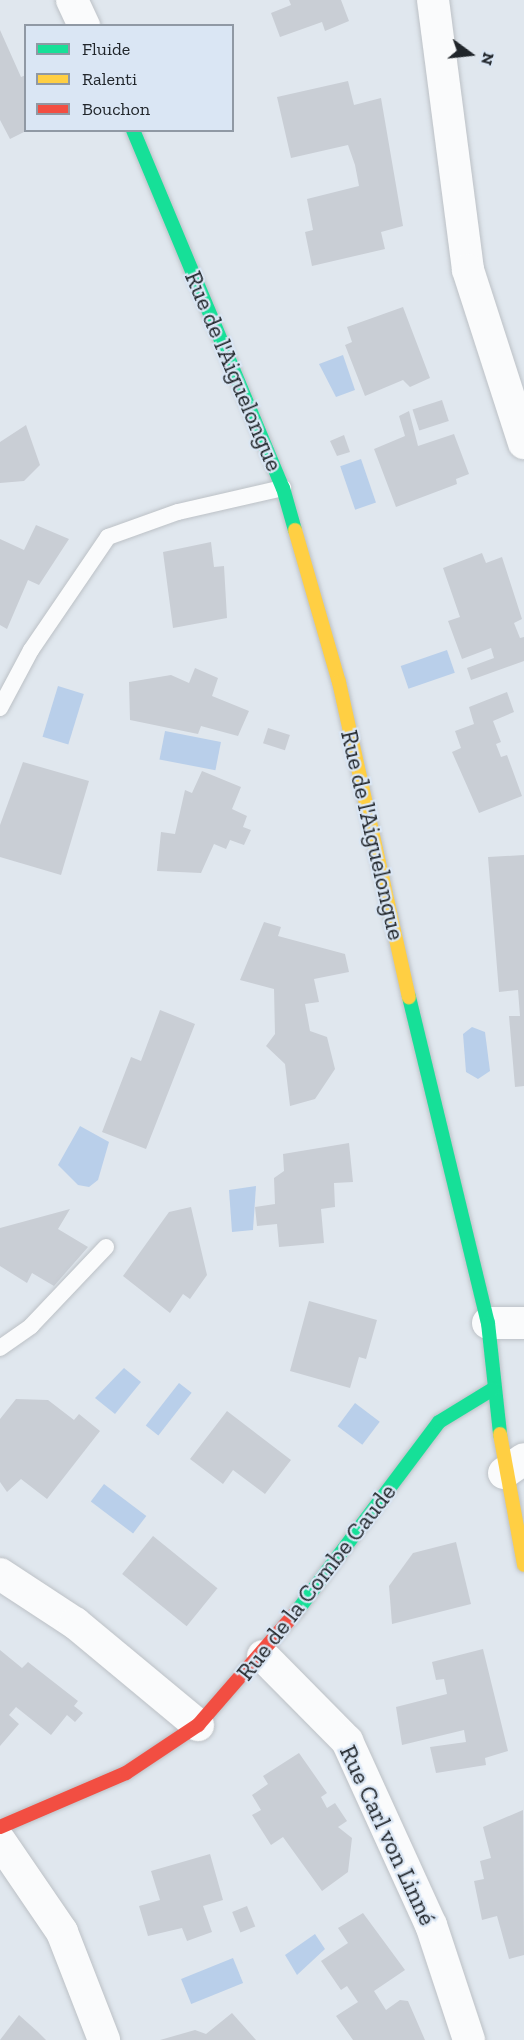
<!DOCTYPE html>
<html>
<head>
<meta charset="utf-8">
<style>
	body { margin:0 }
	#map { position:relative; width:524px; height:2040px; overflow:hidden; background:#e0e7ee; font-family:"Zilla Slab",serif }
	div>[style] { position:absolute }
	.water>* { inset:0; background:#b9cfea; transform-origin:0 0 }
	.building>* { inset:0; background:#c9ced5; transform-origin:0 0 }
	.roads { filter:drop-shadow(0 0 2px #bcc1c6) drop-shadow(0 0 2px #bcc1c6) }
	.lane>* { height:16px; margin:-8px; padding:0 8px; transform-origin:8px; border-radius:8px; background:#fafbfc }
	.street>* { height:32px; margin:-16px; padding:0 16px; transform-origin:16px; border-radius:16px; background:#fafbfc }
	.fast>* { height:14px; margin:-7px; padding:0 7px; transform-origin:7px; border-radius:7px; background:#16e098 }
	.slow>* { height:14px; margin:-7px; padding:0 7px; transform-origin:7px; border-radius:7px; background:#ffcf43 }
	.jam>* { height:14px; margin:-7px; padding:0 7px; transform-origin:7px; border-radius:7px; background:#f24e42 }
	span { translate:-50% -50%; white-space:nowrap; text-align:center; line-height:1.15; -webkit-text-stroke:4.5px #dae6f4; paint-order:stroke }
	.street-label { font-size:24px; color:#21262b }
	.legend { position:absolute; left:24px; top:24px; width:210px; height:108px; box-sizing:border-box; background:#dae6f4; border:2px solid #9099a4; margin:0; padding:8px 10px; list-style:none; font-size:18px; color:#21262b }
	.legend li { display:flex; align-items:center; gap:12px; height:30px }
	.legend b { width:30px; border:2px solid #9099a4 }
	.north { position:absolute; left:440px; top:24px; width:60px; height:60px; -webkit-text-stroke:4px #dae6f4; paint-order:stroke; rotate:105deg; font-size:16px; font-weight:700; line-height:24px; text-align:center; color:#21262b }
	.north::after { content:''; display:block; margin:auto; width:21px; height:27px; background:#21262b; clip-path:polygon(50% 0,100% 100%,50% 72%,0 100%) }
</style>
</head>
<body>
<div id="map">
	<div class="water">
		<div style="clip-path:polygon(343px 355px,355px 390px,336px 397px,319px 364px)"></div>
		<div style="left:361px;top:459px;width:46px;height:22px;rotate:71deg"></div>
		<div style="left:447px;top:650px;width:24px;height:49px;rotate:71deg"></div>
		<div style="left:58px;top:686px;width:27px;height:53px;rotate:17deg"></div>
		<div style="left:165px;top:731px;width:57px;height:29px;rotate:11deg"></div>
		<div style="clip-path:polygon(472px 1027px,485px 1032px,490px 1071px,478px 1079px,466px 1072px,463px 1034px)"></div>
		<div style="clip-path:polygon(80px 1126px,109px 1142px,98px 1180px,89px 1187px,78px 1185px,58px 1165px)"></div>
		<div style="clip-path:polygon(256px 1186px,253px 1230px,232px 1232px,229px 1190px)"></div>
		<div style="clip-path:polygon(124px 1368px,141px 1382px,115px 1414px,95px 1398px)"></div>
		<div style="left:179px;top:1383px;width:16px;height:54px;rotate:38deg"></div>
		<div style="left:355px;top:1403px;width:31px;height:29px;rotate:37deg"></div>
		<div style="left:104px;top:1484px;width:53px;height:22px;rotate:37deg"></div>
		<div style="clip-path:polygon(315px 1934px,325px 1949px,297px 1975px,285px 1955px)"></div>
		<div style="left:233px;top:1958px;width:27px;height:56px;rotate:68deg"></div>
	</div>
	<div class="building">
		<div style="clip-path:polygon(289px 0,341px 0,349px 21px,325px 31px,322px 22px,280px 37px,271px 13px,291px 5px)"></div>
		<div style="clip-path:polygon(0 30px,21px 77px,26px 75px,26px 131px,10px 139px,0 120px)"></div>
		<div style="clip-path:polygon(348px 81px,354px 105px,381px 98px,403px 226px,381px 232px,385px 249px,312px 266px,305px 232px,313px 230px,307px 199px,359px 186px,355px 165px,348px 145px,291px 158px,277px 97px)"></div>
		<div style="clip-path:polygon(403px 307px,430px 378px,410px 387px,403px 380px,365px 396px,345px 345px,352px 342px,347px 327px)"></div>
		<div style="left:442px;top:400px;width:22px;height:31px;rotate:72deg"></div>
		<div style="clip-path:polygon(409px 411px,418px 446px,454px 434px,469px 474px,456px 479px,457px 484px,396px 507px,374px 449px,405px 436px,399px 416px)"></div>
		<div style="clip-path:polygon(26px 425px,40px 465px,24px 481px,0 483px,0 442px)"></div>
		<div style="clip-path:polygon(344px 435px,350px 452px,337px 456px,330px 441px)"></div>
		<div style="clip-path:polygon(36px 525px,69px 539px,39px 585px,28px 580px,7px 629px,0 625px,0 539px,24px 550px)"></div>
		<div style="clip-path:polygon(211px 542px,214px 567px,224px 566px,227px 618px,173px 628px,163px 552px)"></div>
		<div style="clip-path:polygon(482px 553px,486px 563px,502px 557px,522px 619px,514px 623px,520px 638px,524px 637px,524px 661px,471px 680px,467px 668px,494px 658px,491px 648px,462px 659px,448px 621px,460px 617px,443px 568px)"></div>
		<div style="clip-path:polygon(195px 668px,218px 678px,212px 696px,249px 711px,238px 736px,201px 726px,198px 734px,130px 720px,129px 682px,171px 675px,189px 683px)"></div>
		<div style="clip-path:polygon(507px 692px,514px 712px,493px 721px,501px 742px,496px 744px,501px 757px,507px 755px,522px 796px,479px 813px,452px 752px,461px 748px,455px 731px,474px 724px,469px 707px)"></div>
		<div style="left:268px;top:728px;width:23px;height:16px;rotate:18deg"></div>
		<div style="clip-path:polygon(23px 762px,89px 781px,61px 875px,0 857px,0 825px)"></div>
		<div style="clip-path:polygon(202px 771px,241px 787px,232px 809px,247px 816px,243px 827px,251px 830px,244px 845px,230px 840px,226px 849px,214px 844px,201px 873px,157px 871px,161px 832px,175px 834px,185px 790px,192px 793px)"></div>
		<div style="clip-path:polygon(524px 855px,524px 1086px,515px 1087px,509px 1016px,520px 1016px,518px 990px,499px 992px,488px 857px)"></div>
		<div style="clip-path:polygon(264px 922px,281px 927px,278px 936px,345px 954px,349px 972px,314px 979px,319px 1002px,305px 1004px,310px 1031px,327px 1037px,335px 1069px,315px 1099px,290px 1106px,285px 1064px,266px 1046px,275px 1034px,274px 989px,240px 980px)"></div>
		<div style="clip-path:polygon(160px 1010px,195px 1024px,146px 1149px,102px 1132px,131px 1057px,141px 1061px)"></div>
		<div style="clip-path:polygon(349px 1143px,353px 1182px,334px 1183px,335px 1207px,321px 1209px,324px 1243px,279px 1247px,277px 1224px,257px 1226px,255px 1207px,275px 1204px,274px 1178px,284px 1171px,283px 1154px)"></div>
		<div style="clip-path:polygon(191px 1207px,207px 1275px,190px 1299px,183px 1294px,170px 1313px,123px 1276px,169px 1212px)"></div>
		<div style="clip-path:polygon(70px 1209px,58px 1229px,88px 1247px,54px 1286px,32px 1273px,27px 1283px,0 1266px,0 1228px)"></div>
		<div style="clip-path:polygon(309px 1301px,377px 1320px,366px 1359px,359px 1357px,350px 1388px,290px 1371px)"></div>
		<div style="clip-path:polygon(16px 1399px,48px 1400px,74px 1420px,79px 1414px,100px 1431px,47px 1499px,21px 1479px,7px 1492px,0 1482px,0 1419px)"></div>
		<div style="clip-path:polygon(227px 1411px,291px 1460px,265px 1494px,233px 1470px,223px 1484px,190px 1459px)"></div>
		<div style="left:153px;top:1536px;width:83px;height:49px;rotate:39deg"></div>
		<div style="clip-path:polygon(456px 1542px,471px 1604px,392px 1624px,389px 1586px,413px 1553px)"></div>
		<div style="clip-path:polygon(483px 1649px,508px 1751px,485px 1758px,486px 1765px,436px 1773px,430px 1747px,466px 1742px,464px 1730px,402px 1745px,396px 1707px,447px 1694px,444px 1679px,436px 1680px,432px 1662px)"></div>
		<div style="clip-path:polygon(0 1650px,22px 1668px,28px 1662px,78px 1701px,74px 1706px,83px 1713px,75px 1722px,67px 1715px,51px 1735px,16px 1707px,9px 1715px,19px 1724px,0 1746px)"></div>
		<div style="clip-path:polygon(299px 1753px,327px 1793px,321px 1797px,327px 1808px,335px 1803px,347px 1821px,338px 1827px,352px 1838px,348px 1872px,322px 1891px,283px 1837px,271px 1845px,252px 1815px,261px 1810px,252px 1795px,268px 1784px,263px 1776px)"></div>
		<div style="clip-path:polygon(523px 1810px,524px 1955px,509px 1959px,497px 1916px,482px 1920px,474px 1881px,484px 1879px,480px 1861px,491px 1858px,483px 1827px)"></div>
		<div style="clip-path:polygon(210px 1854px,223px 1900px,203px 1906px,212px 1932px,187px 1941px,182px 1928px,148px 1936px,139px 1906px,160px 1900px,151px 1871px)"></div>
		<div style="left:247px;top:1906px;width:22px;height:16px;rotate:68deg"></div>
		<div style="clip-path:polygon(363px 1913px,405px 1970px,374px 1991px,386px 2010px,400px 2000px,408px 2001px,425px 2040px,353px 2040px,336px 2016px,358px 2002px,347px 1986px,341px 1990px,321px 1961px,348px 1943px,338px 1928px)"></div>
		<div style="clip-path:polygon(232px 2013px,256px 2040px,160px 2040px,195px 2030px,206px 2034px)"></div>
		<div style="clip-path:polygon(19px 2015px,38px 2032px,46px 2040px,0 2040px)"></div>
	</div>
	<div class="roads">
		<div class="lane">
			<div style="left:0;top:708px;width:66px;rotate:-61.9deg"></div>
			<div style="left:31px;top:650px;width:137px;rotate:-55.7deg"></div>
			<div style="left:108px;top:537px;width:74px;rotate:-19.7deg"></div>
			<div style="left:178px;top:512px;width:108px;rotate:-12.9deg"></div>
			<div style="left:0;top:1348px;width:38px;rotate:-35deg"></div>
			<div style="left:31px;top:1326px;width:109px;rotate:-46.5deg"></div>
		</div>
		<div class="street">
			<div style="left:72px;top:0;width:29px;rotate:65deg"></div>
			<div style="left:433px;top:0;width:272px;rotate:82.6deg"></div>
			<div style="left:468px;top:270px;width:182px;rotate:72.1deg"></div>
			<div style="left:488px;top:1323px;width:36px"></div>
			<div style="left:504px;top:1473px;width:24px;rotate:-35deg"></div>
			<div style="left:0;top:1574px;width:90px;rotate:33.2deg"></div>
			<div style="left:75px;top:1623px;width:160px;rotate:39.7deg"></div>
			<div style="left:263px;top:1656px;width:120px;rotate:45.3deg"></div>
			<div style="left:347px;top:1741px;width:202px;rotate:65.5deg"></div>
			<div style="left:431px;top:1925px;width:121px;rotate:71.7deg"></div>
			<div style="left:0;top:1841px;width:110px;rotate:55.7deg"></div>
			<div style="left:62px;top:1932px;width:116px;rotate:68.7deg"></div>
		</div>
		<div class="fast">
			<div style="left:133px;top:130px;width:388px;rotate:67.3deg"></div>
			<div style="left:283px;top:488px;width:44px;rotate:74.1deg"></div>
			<div style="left:409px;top:997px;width:335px;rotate:76.4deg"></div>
			<div style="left:488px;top:1323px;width:112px;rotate:83.8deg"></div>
			<div style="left:297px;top:1611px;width:236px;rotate:-53.1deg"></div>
			<div style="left:439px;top:1422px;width:63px;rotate:-31.4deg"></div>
		</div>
		<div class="slow">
			<div style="left:295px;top:530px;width:158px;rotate:73.9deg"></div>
			<div style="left:339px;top:682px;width:323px;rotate:77.5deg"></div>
			<div style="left:500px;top:1434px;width:133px;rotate:79.6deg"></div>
		</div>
		<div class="jam">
			<div style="left:0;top:1827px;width:137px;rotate:-23.2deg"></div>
			<div style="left:126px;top:1773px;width:87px;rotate:-33.7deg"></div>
			<div style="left:198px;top:1725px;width:151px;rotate:-49deg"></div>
		</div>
	</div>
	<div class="street-label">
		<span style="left:234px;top:371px;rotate:67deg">Rue de l'Aiguelongue</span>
		<span style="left:373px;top:835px;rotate:77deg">Rue de l'Aiguelongue</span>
		<span style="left:316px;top:1582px;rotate:-52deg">Rue de la Combe Caude</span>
		<span style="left:388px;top:1835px;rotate:65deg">Rue Carl von Linné</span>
	</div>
	<ul class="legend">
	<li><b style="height:8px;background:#16e098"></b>Fluide</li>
	<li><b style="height:8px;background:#ffcf43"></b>Ralenti</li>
	<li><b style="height:8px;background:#f24e42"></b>Bouchon</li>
	</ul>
	<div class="north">N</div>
</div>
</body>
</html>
